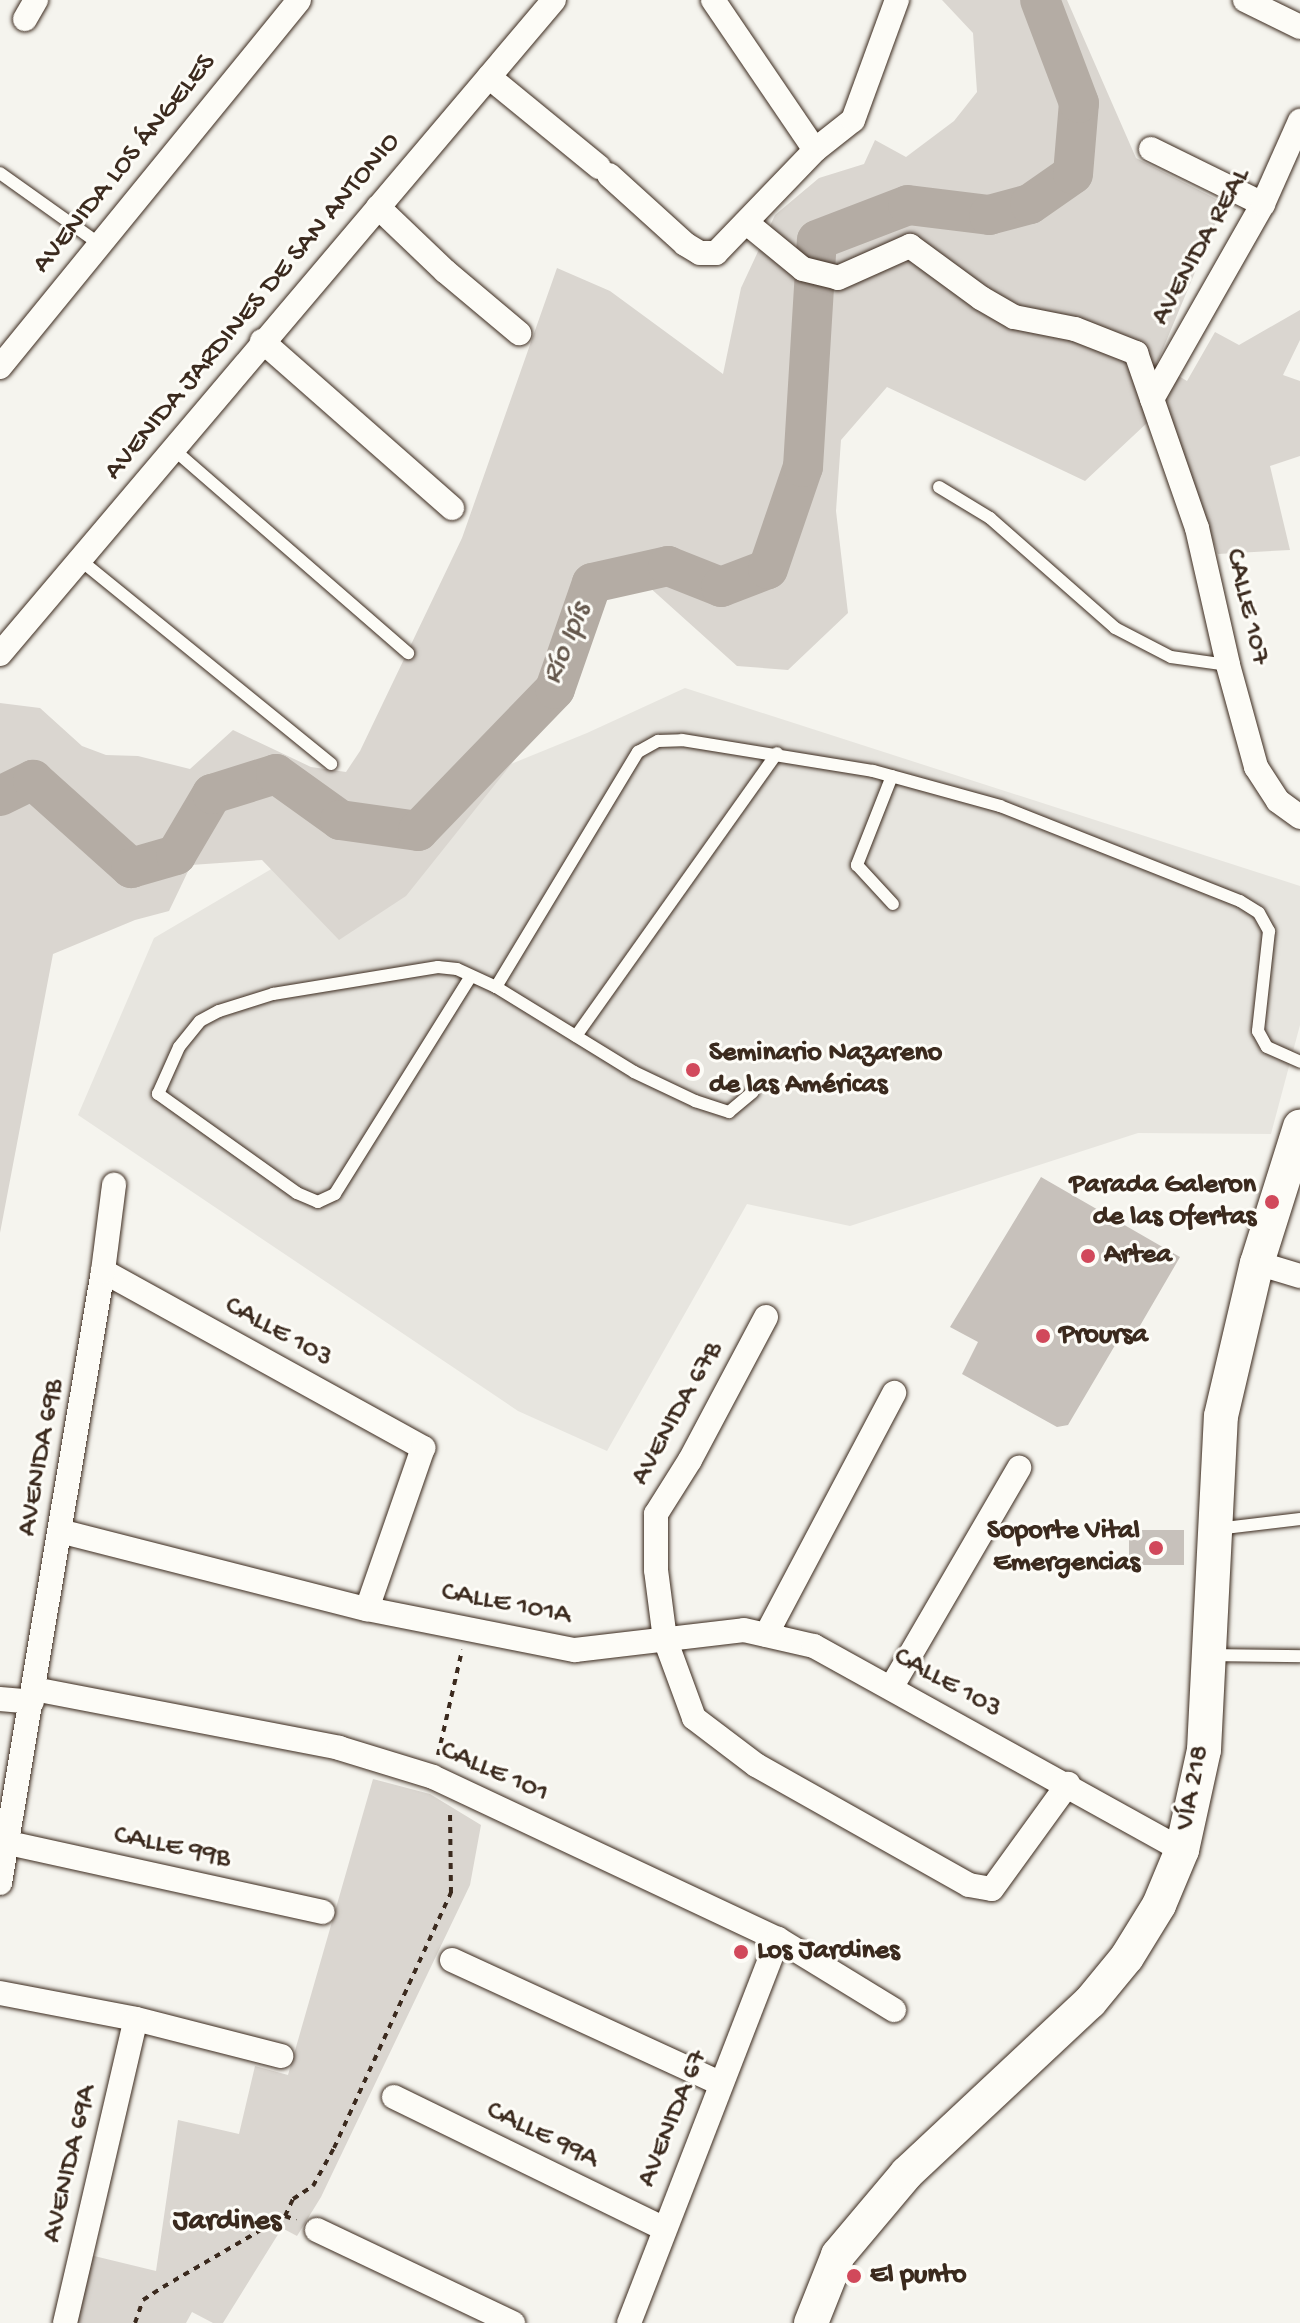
<!DOCTYPE html>
<html>
<head>
<meta charset="utf-8">
<style>
	body { margin:0 }
	#map { position:relative; width:1300px; height:2323px; overflow:hidden; background:#f5f4ee; font-family:"Gochi Hand",sans-serif }
	div>[style] { position:absolute }
	.built>* { inset:0; background:#e7e5df }
	.green>* { inset:0; background:#dad6d0 }
	.river>* { height:40px; margin:-20px; padding:0 20px; transform-origin:20px; border-radius:20px; background:#b4aca4 }
	.building>* { inset:0; background:#c7c1bb; transform-origin:0 0 }
	.path>* { height:4px; margin-top:-2px; transform-origin:0; background:repeating-linear-gradient(90deg,#3b2a1e 0 6px,transparent 0 12px) }
	.roads { filter:drop-shadow(0 0 2px #3b2a1e) drop-shadow(0 0 2px #3b2a1e) }
	.service>* { height:12px; margin:-6px; padding:0 6px; transform-origin:6px; border-radius:6px; background:#fdfcf7 }
	.minor>* { height:24px; margin:-12px; padding:0 12px; transform-origin:12px; border-radius:12px; background:#fdfcf7 }
	.secondary>* { height:34px; margin:-17px; padding:0 17px; transform-origin:17px; border-radius:17px; background:#fdfcf7 }
	.dots>* { width:22px; height:22px; translate:-50% -50%; box-sizing:border-box; border:4px solid #fdfcf7; border-radius:50% }
	span { translate:-50% -50%; white-space:nowrap; text-align:center; line-height:1.15; -webkit-text-stroke:6px #fdfcf7; paint-order:stroke }
	.street-label { font-size:28px; color:#3b2a1e }
	.poi-label { font-size:28px; color:#3b2a1e; font-weight:700 }
	.left { translate:0 -50%; text-align:left }
	.right { translate:-100% -50%; text-align:right }
	.water-label { font-size:30px; color:#65584d; font-style:italic }
	.neighbourhood-label { font-size:30px; color:#3b2a1e; font-weight:700 }
</style>
</head>
<body>
<div id="map">
	<div class="built">
		<div style="clip-path:polygon(685px 688px,1300px 886px,1300px 1025px,1271px 1134px,1138px 1133px,850px 1226px,747px 1204px,607px 1451px,518px 1411px,78px 1115px,154px 938px,312px 845px,587px 733px)"></div>
	</div>
	<div class="green">
		<div style="clip-path:polygon(942px 0,1067px 0,1136px 158px,1224px 203px,1157px 363px,1187px 381px,1215px 332px,1239px 345px,1300px 310px,1300px 340px,1283px 375px,1300px 381px,1300px 456px,1270px 466px,1290px 550px,1218px 554px,1166px 411px,1148px 422px,1085px 481px,887px 387px,841px 440px,836px 511px,848px 613px,788px 670px,737px 666px,648px 586px,604px 589px,556px 708px,406px 896px,339px 940px,262px 860px,191px 865px,169px 911px,135px 920px,53px 954px,0 1233px,0 703px,40px 708px,82px 746px,106px 755px,138px 756px,190px 769px,233px 730px,311px 767px,346px 772px,360px 751px,462px 538px,557px 268px,610px 291px,723px 374px,741px 288px,775px 215px,819px 178px,864px 164px,875px 140px,906px 157px,954px 121px,977px 92px,973px 33px)"></div>
		<div style="clip-path:polygon(373px 1779px,430px 1794px,481px 1825px,470px 1885px,321px 2197px,297px 2236px,282px 2228px,223px 2323px,213px 2323px,192px 2312px,186px 2323px,76px 2323px,90px 2255px,156px 2271px,178px 2120px,239px 2134px,255px 2066px,288px 2075px)"></div>
	</div>
	<div class="river">
		<div style="left:0;top:796px;width:37px;rotate:-26deg"></div>
		<div style="left:33px;top:780px;width:132px;rotate:41.9deg"></div>
		<div style="left:131px;top:868px;width:47px;rotate:-16.1deg"></div>
		<div style="left:176px;top:855px;width:71px;rotate:-59.5deg"></div>
		<div style="left:212px;top:794px;width:67px;rotate:-17.4deg"></div>
		<div style="left:276px;top:774px;width:79px;rotate:35.7deg"></div>
		<div style="left:340px;top:820px;width:79px;rotate:8deg"></div>
		<div style="left:418px;top:831px;width:197px;rotate:-46deg"></div>
		<div style="left:555px;top:689px;width:112px;rotate:-70.8deg"></div>
		<div style="left:592px;top:583px;width:78px;rotate:-12.6deg"></div>
		<div style="left:668px;top:566px;width:57px;rotate:21.6deg"></div>
		<div style="left:721px;top:587px;width:50px;rotate:-21deg"></div>
		<div style="left:768px;top:569px;width:108px;rotate:-71.1deg"></div>
		<div style="left:803px;top:467px;width:227px;rotate:-86.5deg"></div>
		<div style="left:817px;top:240px;width:97px;rotate:-21deg"></div>
		<div style="left:908px;top:205px;width:82px;rotate:7deg"></div>
		<div style="left:989px;top:215px;width:42px;rotate:-15deg"></div>
		<div style="left:1030px;top:204px;width:52px;rotate:-34.9deg"></div>
		<div style="left:1073px;top:174px;width:71px;rotate:-85.2deg"></div>
		<div style="left:1079px;top:103px;width:110px;rotate:-110.7deg"></div>
	</div>
	<div class="building">
		<div style="clip-path:polygon(1041px 1177px,1180px 1257px,1134px 1336px,1124px 1330px,1068px 1425px,1057px 1427px,962px 1374px,978px 1342px,950px 1327px)"></div>
		<div style="left:1129px;top:1530px;width:55px;height:35px"></div>
	</div>
	<div class="path">
		<div style="left:438px;top:1755px;width:108px;rotate:-77.1deg"></div>
		<div style="left:285px;top:2216px;width:19px;rotate:-65deg"></div>
		<div style="left:293px;top:2199px;width:24px;rotate:-33deg"></div>
		<div style="left:313px;top:2186px;width:43px;rotate:-61.1deg"></div>
		<div style="left:334px;top:2148px;width:281px;rotate:-65.4deg"></div>
		<div style="left:451px;top:1893px;width:83px;rotate:-90.7deg"></div>
		<div style="left:135px;top:2323px;width:24px;rotate:-71deg"></div>
		<div style="left:143px;top:2300px;width:24px;rotate:-33deg"></div>
		<div style="left:163px;top:2287px;width:141px;rotate:-30.2deg"></div>
		<div style="left:285px;top:2216px;width:12px;rotate:20deg"></div>
	</div>
	<div class="roads">
		<div class="service">
			<div style="left:0;top:173px;width:124px;rotate:35.5deg"></div>
			<div style="left:172px;top:448px;width:313px;rotate:41deg"></div>
			<div style="left:939px;top:487px;width:60px;rotate:31.3deg"></div>
			<div style="left:990px;top:518px;width:167px;rotate:41.3deg"></div>
			<div style="left:1115px;top:628px;width:63px;rotate:27.4deg"></div>
			<div style="left:1171px;top:657px;width:58px;rotate:8deg"></div>
			<div style="left:79px;top:559px;width:325px;rotate:39.1deg"></div>
			<div style="left:892px;top:776px;width:96px;rotate:111.5deg"></div>
			<div style="left:857px;top:865px;width:53px;rotate:47.3deg"></div>
			<div style="left:471px;top:976px;width:257px;rotate:122deg"></div>
			<div style="left:335px;top:1194px;width:19px;rotate:155deg"></div>
			<div style="left:318px;top:1202px;width:23px;rotate:-157deg"></div>
			<div style="left:297px;top:1193px;width:171px;rotate:-144.5deg"></div>
			<div style="left:158px;top:1094px;width:51px;rotate:-65.9deg"></div>
			<div style="left:179px;top:1047px;width:33px;rotate:-51deg"></div>
			<div style="left:200px;top:1021px;width:21px;rotate:-28deg"></div>
			<div style="left:219px;top:1011px;width:57px;rotate:-17.5deg"></div>
			<div style="left:273px;top:994px;width:167px;rotate:-9.3deg"></div>
			<div style="left:438px;top:967px;width:19px;rotate:6deg"></div>
			<div style="left:457px;top:969px;width:43px;rotate:24.8deg"></div>
			<div style="left:496px;top:987px;width:162px;rotate:31.6deg"></div>
			<div style="left:634px;top:1072px;width:68px;rotate:25.4deg"></div>
			<div style="left:695px;top:1101px;width:36px;rotate:18deg"></div>
			<div style="left:729px;top:1112px;width:31px;rotate:-40deg"></div>
			<div style="left:496px;top:987px;width:275px;rotate:-58.9deg"></div>
			<div style="left:638px;top:752px;width:23px;rotate:-29deg"></div>
			<div style="left:658px;top:741px;width:24px;rotate:-2deg"></div>
			<div style="left:682px;top:740px;width:193px;rotate:9.2deg"></div>
			<div style="left:873px;top:771px;width:132px;rotate:15.4deg"></div>
			<div style="left:1000px;top:806px;width:258px;rotate:21.6deg"></div>
			<div style="left:1240px;top:901px;width:22px;rotate:32deg"></div>
			<div style="left:1259px;top:913px;width:21px;rotate:61deg"></div>
			<div style="left:1269px;top:931px;width:101px;rotate:96.3deg"></div>
			<div style="left:1258px;top:1031px;width:18px;rotate:61deg"></div>
			<div style="left:1267px;top:1047px;width:36px;rotate:24deg"></div>
			<div style="left:576px;top:1036px;width:347px;rotate:-54.6deg"></div>
			<div style="left:1216px;top:1529px;width:85px;rotate:-6.8deg"></div>
			<div style="left:1212px;top:1655px;width:88px;rotate:0.7deg"></div>
		</div>
		<div class="minor">
			<div style="left:713px;top:0;width:181px;rotate:55.8deg"></div>
			<div style="left:1245px;top:0;width:61px;rotate:26.1deg"></div>
			<div style="left:25px;top:19px;width:22px;rotate:-60deg"></div>
			<div style="left:489px;top:77px;width:142px;rotate:39.3deg"></div>
			<div style="left:1151px;top:149px;width:125px;rotate:26.2deg"></div>
			<div style="left:609px;top:175px;width:103px;rotate:42.2deg"></div>
			<div style="left:685px;top:244px;width:17px;rotate:31deg"></div>
			<div style="left:700px;top:253px;width:16px"></div>
			<div style="left:716px;top:253px;width:143px;rotate:-46.1deg"></div>
			<div style="left:815px;top:150px;width:48px;rotate:-38.3deg"></div>
			<div style="left:853px;top:120px;width:128px;rotate:-69.9deg"></div>
			<div style="left:378px;top:207px;width:93px;rotate:43.7deg"></div>
			<div style="left:445px;top:271px;width:97px;rotate:40deg"></div>
			<div style="left:748px;top:224px;width:71px;rotate:39.3deg"></div>
			<div style="left:803px;top:269px;width:36px;rotate:14deg"></div>
			<div style="left:838px;top:278px;width:79px;rotate:-24deg"></div>
			<div style="left:910px;top:246px;width:88px;rotate:36.2deg"></div>
			<div style="left:981px;top:298px;width:38px;rotate:30deg"></div>
			<div style="left:1014px;top:317px;width:62px;rotate:11.1deg"></div>
			<div style="left:1075px;top:329px;width:66px;rotate:21.5deg"></div>
			<div style="left:1136px;top:353px;width:185px;rotate:70.8deg"></div>
			<div style="left:1197px;top:528px;width:140px;rotate:77.2deg"></div>
			<div style="left:1228px;top:665px;width:106px;rotate:74.6deg"></div>
			<div style="left:1256px;top:767px;width:40px;rotate:57.1deg"></div>
			<div style="left:1278px;top:801px;width:27px;rotate:36deg"></div>
			<div style="left:262px;top:341px;width:253px;rotate:41.3deg"></div>
			<div style="left:0;top:367px;width:473px;rotate:-50.8deg"></div>
			<div style="left:1152px;top:399px;width:224px;rotate:-60.4deg"></div>
			<div style="left:1263px;top:204px;width:91px;rotate:-66deg"></div>
			<div style="left:0;top:654px;width:857px;rotate:-49.73deg"></div>
			<div style="left:1257px;top:1263px;width:45px;rotate:16.8deg"></div>
			<div style="left:103px;top:1271px;width:366px;rotate:28.9deg"></div>
			<div style="left:423px;top:1448px;width:170px;rotate:109.2deg"></div>
			<div style="left:766px;top:1317px;width:162px;rotate:118deg"></div>
			<div style="left:690px;top:1460px;width:64px;rotate:122.2deg"></div>
			<div style="left:656px;top:1514px;width:56px;rotate:90deg"></div>
			<div style="left:656px;top:1570px;width:70px;rotate:82.6deg"></div>
			<div style="left:665px;top:1639px;width:84px;rotate:69.8deg"></div>
			<div style="left:694px;top:1718px;width:78px;rotate:37.2deg"></div>
			<div style="left:756px;top:1765px;width:244px;rotate:29.4deg"></div>
			<div style="left:969px;top:1885px;width:23px;rotate:10deg"></div>
			<div style="left:992px;top:1889px;width:130px;rotate:-54.1deg"></div>
			<div style="left:60px;top:1531px;width:317px;rotate:14.3deg"></div>
			<div style="left:367px;top:1609px;width:212px;rotate:11.2deg"></div>
			<div style="left:575px;top:1650px;width:170px;rotate:-6.7deg"></div>
			<div style="left:744px;top:1630px;width:72px;rotate:12.9deg"></div>
			<div style="left:814px;top:1646px;width:421px;rotate:29deg"></div>
			<div style="left:766px;top:1635px;width:274px;rotate:-62.1deg"></div>
			<div style="left:891px;top:1688px;width:255px;rotate:-59.8deg"></div>
			<div style="left:34px;top:1689px;width:311px;rotate:10.9deg"></div>
			<div style="left:339px;top:1748px;width:98px;rotate:17.1deg"></div>
			<div style="left:433px;top:1777px;width:381px;rotate:25.2deg"></div>
			<div style="left:778px;top:1939px;width:136px;rotate:31.5deg"></div>
			<div style="left:0;top:1699px;width:32px;rotate:5deg"></div>
			<div style="left:9px;top:1843px;width:321px;rotate:12.4deg"></div>
			<div style="left:0;top:1883px;width:621px;rotate:-80.45deg"></div>
			<div style="left:103px;top:1271px;width:87px;rotate:-82.7deg"></div>
			<div style="left:452px;top:1960px;width:295px;rotate:24.7deg"></div>
			<div style="left:0;top:1993px;width:138px;rotate:10.8deg"></div>
			<div style="left:136px;top:2019px;width:150px;rotate:14.3deg"></div>
			<div style="left:394px;top:2097px;width:299px;rotate:26deg"></div>
			<div style="left:317px;top:2230px;width:217px;rotate:25.4deg"></div>
			<div style="left:65px;top:2323px;width:312px;rotate:-76.9deg"></div>
			<div style="left:629px;top:2323px;width:412px;rotate:-68.8deg"></div>
		</div>
		<div class="secondary">
			<div style="left:811px;top:2323px;width:73px;rotate:-68.3deg"></div>
			<div style="left:838px;top:2255px;width:107px;rotate:-49.9deg"></div>
			<div style="left:907px;top:2173px;width:250px;rotate:-43.1deg"></div>
			<div style="left:1090px;top:2002px;width:58px;rotate:-50.6deg"></div>
			<div style="left:1127px;top:1957px;width:61px;rotate:-58.4deg"></div>
			<div style="left:1159px;top:1905px;width:60px;rotate:-67.3deg"></div>
			<div style="left:1182px;top:1850px;width:102px;rotate:-77.6deg"></div>
			<div style="left:1204px;top:1750px;width:334px;rotate:-87.1deg"></div>
			<div style="left:1221px;top:1416px;width:157px;rotate:-76.8deg"></div>
			<div style="left:1257px;top:1263px;width:143px;rotate:-72.5deg"></div>
		</div>
	</div>
	<div class="dots">
		<div style="left:693px;top:1070px;background:#d1495b"></div>
		<div style="left:1272px;top:1202px;background:#d1495b"></div>
		<div style="left:1088px;top:1256px;background:#d1495b"></div>
		<div style="left:1043px;top:1336px;background:#d1495b"></div>
		<div style="left:1156px;top:1548px;background:#d1495b"></div>
		<div style="left:741px;top:1952px;background:#d1495b"></div>
		<div style="left:854px;top:2276px;background:#d1495b"></div>
	</div>
	<div class="street-label">
		<span style="left:125px;top:164px;rotate:-51deg">AVENIDA LOS ÁNGELES</span>
		<span style="left:1202px;top:247px;rotate:-61deg">AVENIDA REAL</span>
		<span style="left:253px;top:307px;rotate:-50deg">AVENIDA JARDINES DE SAN ANTONIO</span>
		<span style="left:1246px;top:607px;rotate:77deg">CALLE 107</span>
		<span style="left:278px;top:1333px;rotate:29deg">CALLE 103</span>
		<span style="left:678px;top:1414px;rotate:-61deg">AVENIDA 67B</span>
		<span style="left:42px;top:1458px;rotate:-80deg">AVENIDA 69B</span>
		<span style="left:506px;top:1605px;rotate:11deg">CALLE 101A</span>
		<span style="left:947px;top:1684px;rotate:29deg">CALLE 103</span>
		<span style="left:494px;top:1773px;rotate:24deg">CALLE 101</span>
		<span style="left:1194px;top:1788px;rotate:-79deg">VÍA 218</span>
		<span style="left:172px;top:1848px;rotate:12deg">CALLE 99B</span>
		<span style="left:674px;top:2119px;rotate:-68deg">AVENIDA 67</span>
		<span style="left:542px;top:2136px;rotate:26deg">CALLE 99A</span>
		<span style="left:71px;top:2164px;rotate:-77deg">AVENIDA 69A</span>
	</div>
	<div class="poi-label">
		<span class="left" style="left:709px;top:1070px">Seminario Nazareno<br>de las Américas</span>
		<span class="right" style="left:1256px;top:1202px">Parada Galeron<br>de las Ofertas</span>
		<span class="left" style="left:1104px;top:1256px">Artea</span>
		<span class="left" style="left:1059px;top:1336px">Proursa</span>
		<span class="right" style="left:1140px;top:1548px">Soporte Vital<br>Emergencias</span>
		<span class="left" style="left:757px;top:1952px">Los Jardines</span>
		<span class="left" style="left:870px;top:2276px">El punto</span>
	</div>
	<div class="water-label">
		<span style="left:568px;top:644px;rotate:-68deg">Río Ipís</span>
	</div>
	<div class="neighbourhood-label">
		<span style="left:227px;top:2223px">Jardines</span>
	</div>
</div>
</body>
</html>
